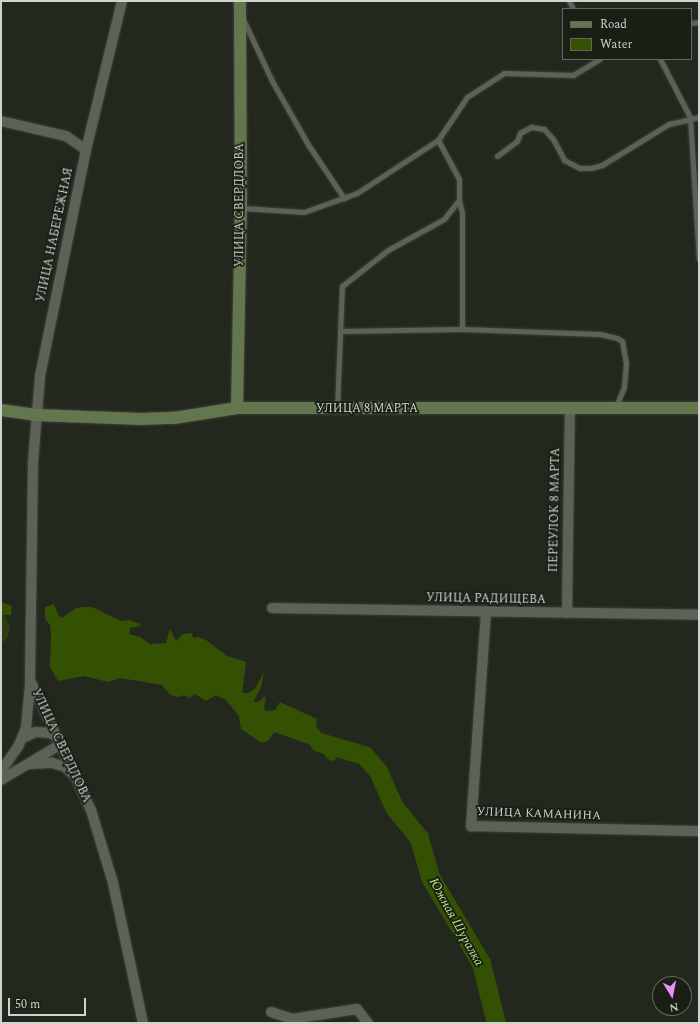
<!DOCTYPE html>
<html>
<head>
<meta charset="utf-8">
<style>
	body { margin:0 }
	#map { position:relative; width:700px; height:1024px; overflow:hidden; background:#23281f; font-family:Spectral,serif }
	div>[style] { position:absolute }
	.green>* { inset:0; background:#2c3f13 }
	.water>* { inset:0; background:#345103 }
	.river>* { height:19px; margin:-9.5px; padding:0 9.5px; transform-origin:9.5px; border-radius:9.5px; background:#345103 }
	.roads { filter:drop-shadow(0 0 1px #3f433b) drop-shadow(0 0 1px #3f433b) }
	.lane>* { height:5px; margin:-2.5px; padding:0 2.5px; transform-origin:2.5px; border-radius:2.5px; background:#5d6258 }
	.street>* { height:10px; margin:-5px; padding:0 5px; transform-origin:5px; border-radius:5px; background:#5d6258 }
	.secondary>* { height:12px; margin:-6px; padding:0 6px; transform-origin:6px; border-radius:6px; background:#64764e }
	span { translate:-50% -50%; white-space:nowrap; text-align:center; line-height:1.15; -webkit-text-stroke:3.5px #1a1f16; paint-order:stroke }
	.street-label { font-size:12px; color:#cfd3cc }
	.water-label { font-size:13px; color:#bcea89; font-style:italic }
	.frame { position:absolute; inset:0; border:2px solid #cfd3cc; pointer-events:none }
	.legend { position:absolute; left:562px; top:8px; width:130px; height:52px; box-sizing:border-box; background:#1a1f16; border:1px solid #62675f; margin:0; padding:5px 7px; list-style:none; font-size:12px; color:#cfd3cc }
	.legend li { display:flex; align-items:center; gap:8px; height:20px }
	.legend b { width:20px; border:1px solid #62675f }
	.north { position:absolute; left:652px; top:976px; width:40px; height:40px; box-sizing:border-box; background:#1a1f16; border:1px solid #62675f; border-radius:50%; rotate:170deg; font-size:11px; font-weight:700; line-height:16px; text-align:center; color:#cfd3cc }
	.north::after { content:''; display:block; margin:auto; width:14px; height:18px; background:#e88eff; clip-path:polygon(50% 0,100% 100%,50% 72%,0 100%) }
	.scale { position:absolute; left:8px; top:998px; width:78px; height:18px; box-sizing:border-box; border:2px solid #cfd3cc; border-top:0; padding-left:5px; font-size:12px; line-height:14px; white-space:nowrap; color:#cfd3cc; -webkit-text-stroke:3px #1a1f16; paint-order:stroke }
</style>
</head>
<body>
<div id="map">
	<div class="green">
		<div style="clip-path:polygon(1px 615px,4px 615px,10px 626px,8px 637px,1px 644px)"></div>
	</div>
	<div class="water">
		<div style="clip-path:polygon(1px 602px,12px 606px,11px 615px,1px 615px)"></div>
		<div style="clip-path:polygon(54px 604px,58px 615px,62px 618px,76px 608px,84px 607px,92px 607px,121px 621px,129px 620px,140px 624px,140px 626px,130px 628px,129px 634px,140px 637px,150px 644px,166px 643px,170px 629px,176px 641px,183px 634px,192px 633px,193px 638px,198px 637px,206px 640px,227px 656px,246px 662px,242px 693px,249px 693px,255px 689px,264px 672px,261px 688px,253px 702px,258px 702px,266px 696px,264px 708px,266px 711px,275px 710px,280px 702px,317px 719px,316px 726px,325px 738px,344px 750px,333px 754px,336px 758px,334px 761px,329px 760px,317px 747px,274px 732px,269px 740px,262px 743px,241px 729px,239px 716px,226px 700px,216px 695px,206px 701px,195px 694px,190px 698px,184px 695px,179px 697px,170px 695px,162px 685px,120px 678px,108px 682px,84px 676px,58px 681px,50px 667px,51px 634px,50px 625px,45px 619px,45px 607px)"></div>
	</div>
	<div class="river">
		<div style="left:319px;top:742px;width:47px;rotate:16.1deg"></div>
		<div style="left:364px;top:755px;width:21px;rotate:49deg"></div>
		<div style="left:378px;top:771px;width:39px;rotate:66deg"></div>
		<div style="left:394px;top:807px;width:40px;rotate:51deg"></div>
		<div style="left:419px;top:838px;width:41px;rotate:74.2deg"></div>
		<div style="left:430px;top:877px;width:100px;rotate:59.3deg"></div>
		<div style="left:481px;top:963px;width:62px;rotate:76deg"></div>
	</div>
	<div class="roads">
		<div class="lane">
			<div style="left:569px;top:1px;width:9px;rotate:63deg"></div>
			<div style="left:243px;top:19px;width:68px;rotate:64.9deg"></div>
			<div style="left:272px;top:81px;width:75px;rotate:60.4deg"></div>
			<div style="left:309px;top:146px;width:63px;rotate:56.1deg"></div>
			<div style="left:691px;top:23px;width:8px;rotate:-7deg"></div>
			<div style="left:660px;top:59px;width:65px;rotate:62.7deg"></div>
			<div style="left:690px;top:117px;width:142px;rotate:86.4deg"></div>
			<div style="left:497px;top:156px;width:25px;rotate:-37deg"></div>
			<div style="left:517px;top:141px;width:9px;rotate:-69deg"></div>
			<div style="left:520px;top:133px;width:13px;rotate:-29deg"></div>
			<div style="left:531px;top:127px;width:13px;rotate:9deg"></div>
			<div style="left:544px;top:129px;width:13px;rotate:48deg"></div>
			<div style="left:553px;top:139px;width:24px;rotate:62deg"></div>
			<div style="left:564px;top:160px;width:18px;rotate:27deg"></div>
			<div style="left:580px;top:168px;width:11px"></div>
			<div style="left:591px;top:168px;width:11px;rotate:-15deg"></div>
			<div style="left:602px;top:165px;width:79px;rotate:-31.5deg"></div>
			<div style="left:669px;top:124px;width:31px;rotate:-13deg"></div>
			<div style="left:459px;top:200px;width:13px;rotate:77deg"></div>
			<div style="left:462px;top:213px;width:116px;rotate:90deg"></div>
			<div style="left:242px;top:208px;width:62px;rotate:3.7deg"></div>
			<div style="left:304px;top:212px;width:56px;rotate:-19.7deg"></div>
			<div style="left:357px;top:193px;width:97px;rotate:-33.2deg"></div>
			<div style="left:438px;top:140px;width:52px;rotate:-56deg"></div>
			<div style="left:467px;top:97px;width:44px;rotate:-33deg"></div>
			<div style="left:504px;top:73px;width:69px;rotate:1.7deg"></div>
			<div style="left:573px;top:75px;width:31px;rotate:-31deg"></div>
			<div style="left:340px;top:331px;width:122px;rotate:-0.9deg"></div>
			<div style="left:462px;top:329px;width:138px;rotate:2.1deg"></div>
			<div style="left:600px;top:334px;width:17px;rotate:13deg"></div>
			<div style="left:617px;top:338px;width:6px;rotate:31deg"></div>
			<div style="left:622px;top:341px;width:22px;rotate:80deg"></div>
			<div style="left:626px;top:363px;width:24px;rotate:95deg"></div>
			<div style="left:624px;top:387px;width:23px;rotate:113deg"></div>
			<div style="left:337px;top:409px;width:123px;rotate:-87.7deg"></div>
			<div style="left:342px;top:286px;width:58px;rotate:-38deg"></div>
			<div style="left:388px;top:250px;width:64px;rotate:-29deg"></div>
			<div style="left:444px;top:219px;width:24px;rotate:-52deg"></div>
			<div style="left:459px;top:200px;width:21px;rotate:-90deg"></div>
			<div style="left:459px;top:179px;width:44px;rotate:-118.3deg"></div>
		</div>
		<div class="street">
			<div style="left:122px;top:1px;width:153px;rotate:103.6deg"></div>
			<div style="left:86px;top:150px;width:232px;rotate:101.5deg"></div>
			<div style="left:40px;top:377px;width:86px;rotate:94.7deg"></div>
			<div style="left:33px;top:463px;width:217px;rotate:90.8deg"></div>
			<div style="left:30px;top:680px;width:144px;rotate:64.9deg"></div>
			<div style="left:91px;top:810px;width:76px;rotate:73.2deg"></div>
			<div style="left:113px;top:883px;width:143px;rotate:77.9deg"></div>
			<div style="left:1px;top:121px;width:67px;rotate:13deg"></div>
			<div style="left:66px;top:136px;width:24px;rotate:35deg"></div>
			<div style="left:272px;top:608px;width:427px;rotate:0.9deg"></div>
			<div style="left:486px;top:612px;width:215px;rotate:94deg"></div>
			<div style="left:471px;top:826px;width:228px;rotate:1.3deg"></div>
			<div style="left:567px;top:613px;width:205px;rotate:-89.2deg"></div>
			<div style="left:23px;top:738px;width:14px;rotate:-25deg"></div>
			<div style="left:36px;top:732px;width:14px;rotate:4deg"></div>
			<div style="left:50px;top:733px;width:9px;rotate:32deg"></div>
			<div style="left:30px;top:764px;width:22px;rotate:-3deg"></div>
			<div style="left:52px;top:763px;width:14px;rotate:17deg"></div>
			<div style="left:65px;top:767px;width:12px;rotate:42deg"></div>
			<div style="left:1px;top:771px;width:29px;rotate:-55deg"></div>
			<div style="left:18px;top:747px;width:21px;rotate:-67deg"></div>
			<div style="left:26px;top:728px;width:44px;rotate:-84.8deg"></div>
			<div style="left:1px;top:780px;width:70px;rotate:-31deg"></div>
			<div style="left:271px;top:1012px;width:22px;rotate:18deg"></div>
			<div style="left:292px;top:1019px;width:66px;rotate:-8.7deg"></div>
			<div style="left:357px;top:1009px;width:18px;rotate:52deg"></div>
		</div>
		<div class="secondary">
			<div style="left:237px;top:408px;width:200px;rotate:-88.9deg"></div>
			<div style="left:241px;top:208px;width:207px;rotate:-90.3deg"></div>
			<div style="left:1px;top:410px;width:35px;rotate:8deg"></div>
			<div style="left:36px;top:415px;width:105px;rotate:2.2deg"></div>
			<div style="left:141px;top:419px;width:33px;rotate:-2deg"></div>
			<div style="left:174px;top:418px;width:64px;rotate:-9deg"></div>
			<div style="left:237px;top:408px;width:462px"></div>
		</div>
	</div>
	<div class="street-label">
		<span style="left:240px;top:205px;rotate:-90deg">УЛИЦА СВЕРДЛОВА</span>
		<span style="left:55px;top:235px;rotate:-78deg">УЛИЦА НАБЕРЕЖНАЯ</span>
		<span style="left:367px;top:409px">УЛИЦА 8 МАРТА</span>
		<span style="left:555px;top:510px;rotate:-89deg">ПЕРЕУЛОК 8 МАРТА</span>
		<span style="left:486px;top:599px;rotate:1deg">УЛИЦА РАДИЩЕВА</span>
		<span style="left:61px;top:746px;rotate:65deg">УЛИЦА СВЕРДЛОВА</span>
		<span style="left:539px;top:814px;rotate:2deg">УЛИЦА КАМАНИНА</span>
	</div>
	<div class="water-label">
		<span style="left:456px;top:922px;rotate:61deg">Южная Шуралка</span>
	</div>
	<div class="frame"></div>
	<ul class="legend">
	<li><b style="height:5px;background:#64764e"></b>Road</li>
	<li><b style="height:11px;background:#345103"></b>Water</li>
	</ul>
	<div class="north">N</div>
	<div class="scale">50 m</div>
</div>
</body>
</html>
